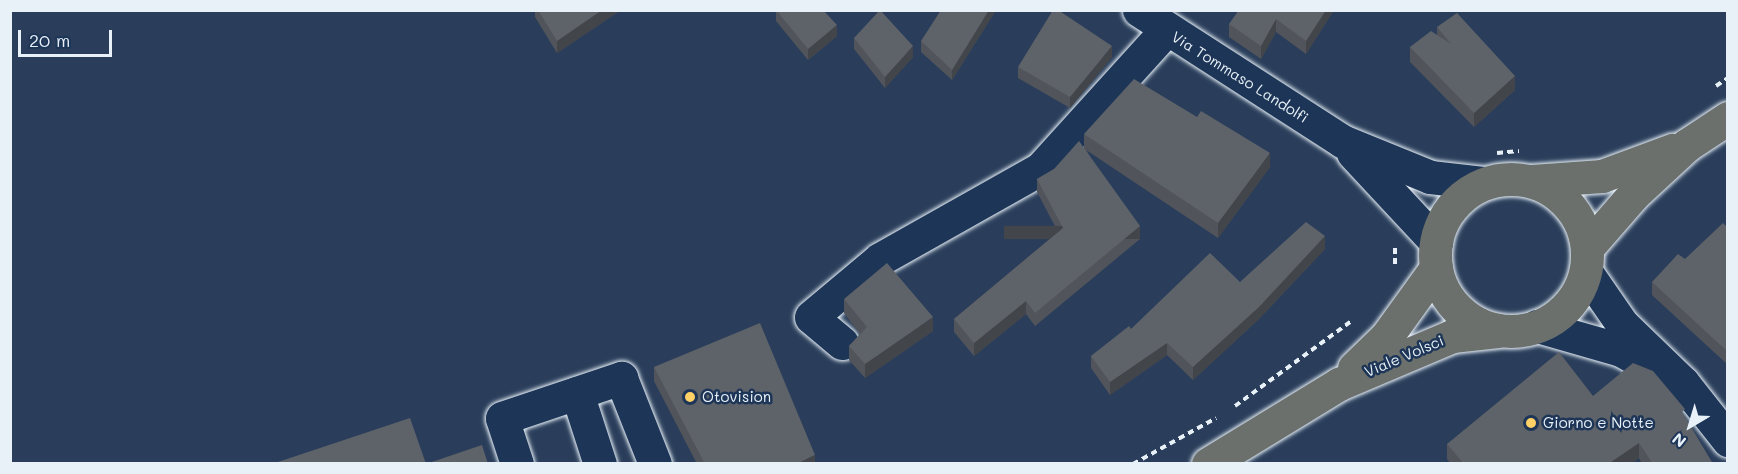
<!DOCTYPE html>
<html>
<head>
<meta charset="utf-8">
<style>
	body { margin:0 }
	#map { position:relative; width:1738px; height:474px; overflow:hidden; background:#2a3e5b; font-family:Mali,sans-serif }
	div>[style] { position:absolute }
	.path>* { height:4px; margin-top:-2px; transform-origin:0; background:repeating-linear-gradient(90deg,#e8f1f8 0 6px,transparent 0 10.5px) }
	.roads { filter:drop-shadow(0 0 2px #e8f1f8) drop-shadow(0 0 2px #e8f1f8) }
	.minor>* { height:33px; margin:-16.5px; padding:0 16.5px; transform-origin:16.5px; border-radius:16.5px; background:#1d3557 }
	.major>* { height:33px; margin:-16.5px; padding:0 16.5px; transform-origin:16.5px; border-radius:16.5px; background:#6b706d }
	.major>.ring { margin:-16.5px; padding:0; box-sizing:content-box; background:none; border:33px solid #6b706d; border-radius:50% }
	.wall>* { inset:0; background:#51545a }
	.shaded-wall>* { inset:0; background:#42454a; transform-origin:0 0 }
	.building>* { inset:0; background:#5e6269 }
	.dots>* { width:16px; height:16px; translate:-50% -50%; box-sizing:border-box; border:3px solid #1d3557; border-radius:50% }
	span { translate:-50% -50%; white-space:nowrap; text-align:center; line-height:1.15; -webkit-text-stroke:5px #1d3557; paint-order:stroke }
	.street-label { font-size:15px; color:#e8f1f8 }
	.poi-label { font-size:15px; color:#e8f1f8 }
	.left { translate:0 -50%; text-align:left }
	.frame { position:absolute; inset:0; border:12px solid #e8f1f8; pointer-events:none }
	.north { position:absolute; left:1660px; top:396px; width:60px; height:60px; -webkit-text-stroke:4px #1d3557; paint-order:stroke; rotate:218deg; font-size:16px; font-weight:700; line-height:24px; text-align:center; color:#e8f1f8 }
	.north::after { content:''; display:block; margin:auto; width:21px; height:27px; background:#e8f1f8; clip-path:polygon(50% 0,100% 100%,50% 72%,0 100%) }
	.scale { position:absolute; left:18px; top:30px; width:94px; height:27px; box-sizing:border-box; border:3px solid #e8f1f8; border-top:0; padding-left:8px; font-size:18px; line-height:21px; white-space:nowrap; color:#e8f1f8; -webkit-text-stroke:4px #1d3557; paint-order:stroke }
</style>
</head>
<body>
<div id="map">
	<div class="path">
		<div style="left:1716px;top:86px;width:14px;rotate:-34deg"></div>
		<div style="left:1497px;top:153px;width:22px;rotate:-5deg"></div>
		<div style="left:1395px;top:248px;width:20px;rotate:90deg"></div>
		<div style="left:1235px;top:406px;width:146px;rotate:-36.1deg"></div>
		<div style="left:1133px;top:464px;width:95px;rotate:-29deg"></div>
	</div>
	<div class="roads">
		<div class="minor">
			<div style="left:1139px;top:10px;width:242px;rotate:32.8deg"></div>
			<div style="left:1342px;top:141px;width:95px;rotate:22.2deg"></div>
			<div style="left:1430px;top:177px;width:53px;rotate:6.5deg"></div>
			<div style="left:1353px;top:153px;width:122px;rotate:47deg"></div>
			<div style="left:1586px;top:272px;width:63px;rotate:55.3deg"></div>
			<div style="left:1622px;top:324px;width:85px;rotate:44deg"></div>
			<div style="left:1683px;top:383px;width:73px;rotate:51.7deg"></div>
			<div style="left:1537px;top:326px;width:87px;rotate:15.9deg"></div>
			<div style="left:1621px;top:350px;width:35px;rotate:29deg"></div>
			<div style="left:842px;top:343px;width:40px;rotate:-140deg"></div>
			<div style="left:811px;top:317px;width:90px;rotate:-40deg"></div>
			<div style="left:880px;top:259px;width:184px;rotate:-29.4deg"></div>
			<div style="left:1040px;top:169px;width:188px;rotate:-47.8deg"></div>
			<div style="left:577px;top:393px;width:75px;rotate:72.1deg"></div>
			<div style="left:517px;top:464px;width:48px;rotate:-108.1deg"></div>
			<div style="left:502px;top:418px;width:126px;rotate:-18.6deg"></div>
			<div style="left:621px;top:378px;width:92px;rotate:68.4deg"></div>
		</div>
		<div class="major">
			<div class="ring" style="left:1435px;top:179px;width:119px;height:119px"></div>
			<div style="left:1532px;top:181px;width:70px;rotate:-4.1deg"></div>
			<div style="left:1602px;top:176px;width:75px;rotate:-20.4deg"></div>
			<div style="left:1587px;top:248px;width:70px;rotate:-49deg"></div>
			<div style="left:1633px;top:195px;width:74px;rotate:-42.8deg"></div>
			<div style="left:1687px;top:145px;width:49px;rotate:-33.4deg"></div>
			<div style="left:1354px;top:368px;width:46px;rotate:-44.1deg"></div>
			<div style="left:1387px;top:336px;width:84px;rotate:-54.2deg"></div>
			<div style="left:1208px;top:464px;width:153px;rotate:-31.4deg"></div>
			<div style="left:1339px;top:384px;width:123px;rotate:-23deg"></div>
			<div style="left:1452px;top:336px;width:46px;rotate:-6.2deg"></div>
		</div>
	</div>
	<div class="wall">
		<div style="clip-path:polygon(535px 10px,621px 10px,557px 53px,535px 17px)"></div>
		<div style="clip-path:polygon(996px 10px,952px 80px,921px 52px,921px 41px)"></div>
		<div style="clip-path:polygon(1334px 10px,1306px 54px,1276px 32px,1261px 59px,1229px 37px,1229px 24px)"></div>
		<div style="clip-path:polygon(776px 11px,837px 36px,808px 60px,776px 21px)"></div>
		<div style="clip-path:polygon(1437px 27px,1515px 90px,1474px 127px,1410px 62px,1410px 47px,1437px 35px)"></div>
		<div style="clip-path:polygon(854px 38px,913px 57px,885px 88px,854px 49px)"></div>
		<div style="clip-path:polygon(1112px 57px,1070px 108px,1018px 78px,1018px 67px)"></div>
		<div style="clip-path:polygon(1084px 134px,1270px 167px,1218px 238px,1086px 150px,1140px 239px,1035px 326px,1026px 314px,974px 356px,954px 332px,954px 319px,1058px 232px,1037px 192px,1037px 179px,1054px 169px,1084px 147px)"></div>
		<div style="clip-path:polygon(1728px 228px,1728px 365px,1652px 295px,1652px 282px,1685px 259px)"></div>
		<div style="clip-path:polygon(1325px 249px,1259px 319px,1193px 380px,1167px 355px,1110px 395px,1091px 368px,1091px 356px,1131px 329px,1240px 282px)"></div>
		<div style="clip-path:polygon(844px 299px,933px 331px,865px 378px,849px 360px,849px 346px,860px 334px,844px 313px)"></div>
		<div style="clip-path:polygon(654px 367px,815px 464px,697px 464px,654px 381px)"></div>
		<div style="clip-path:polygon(1593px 396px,1685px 417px,1713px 464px,1642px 464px,1639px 458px,1631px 464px,1451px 464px,1447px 459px,1447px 444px)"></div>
	</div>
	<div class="shaded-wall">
		<div style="clip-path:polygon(602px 10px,621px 10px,557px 53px,557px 41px)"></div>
		<div style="clip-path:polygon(989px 10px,996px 10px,952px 80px,952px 70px)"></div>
		<div style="clip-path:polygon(1326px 10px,1334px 10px,1306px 54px,1306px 41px)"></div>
		<div style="clip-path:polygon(1276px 19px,1276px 32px,1261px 59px,1261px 46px)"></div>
		<div style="clip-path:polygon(837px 25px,837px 36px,808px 60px,808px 49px)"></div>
		<div style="clip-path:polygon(913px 46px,913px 57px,885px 88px,885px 77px)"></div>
		<div style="clip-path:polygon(1112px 46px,1112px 57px,1070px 108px,1070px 97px)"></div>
		<div style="clip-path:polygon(1515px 76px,1515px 90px,1474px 127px,1474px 113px)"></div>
		<div style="clip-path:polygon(1270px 153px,1270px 167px,1218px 238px,1218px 223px)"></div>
		<div style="left:1140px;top:226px;width:13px;height:136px;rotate:90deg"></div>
		<div style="clip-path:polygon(1325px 236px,1325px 249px,1259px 319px,1193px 380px,1193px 367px)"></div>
		<div style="clip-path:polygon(1026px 301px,1026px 314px,974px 356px,974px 343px)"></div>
		<div style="clip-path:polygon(933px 317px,933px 331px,865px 378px,865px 364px)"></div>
		<div style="clip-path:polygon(1167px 343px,1167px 355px,1110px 395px,1110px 382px)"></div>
		<div style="clip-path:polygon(1639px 443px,1639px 458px,1631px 464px,1608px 464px)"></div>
		<div style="clip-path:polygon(815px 455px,815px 464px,796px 464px)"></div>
	</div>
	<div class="building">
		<div style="clip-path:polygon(538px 10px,602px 10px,557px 41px)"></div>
		<div style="clip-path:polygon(776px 10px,823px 10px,837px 25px,808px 49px)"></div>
		<div style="clip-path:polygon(880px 10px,913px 46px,885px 77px,854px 38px)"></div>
		<div style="clip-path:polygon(941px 10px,989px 10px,952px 70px,921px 41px)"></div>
		<div style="clip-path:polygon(1053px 10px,1058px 10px,1112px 46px,1070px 97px,1018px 67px)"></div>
		<div style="clip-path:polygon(1239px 10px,1326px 10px,1306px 41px,1276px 19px,1261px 46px,1229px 24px)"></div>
		<div style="clip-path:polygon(1457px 13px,1515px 76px,1474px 113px,1410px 47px,1431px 31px,1451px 44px,1437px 27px)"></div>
		<div style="clip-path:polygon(1134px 79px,1197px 117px,1201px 111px,1270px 153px,1218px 223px,1084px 134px)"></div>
		<div style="clip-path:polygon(1079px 141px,1140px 226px,1035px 313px,1026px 301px,974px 343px,954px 319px,1063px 228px,1037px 179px,1054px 169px)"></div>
		<div style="clip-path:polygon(1306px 222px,1325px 236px,1259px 307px,1193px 367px,1167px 343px,1110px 382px,1091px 356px,1129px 326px,1131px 329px,1210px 253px,1240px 282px)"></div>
		<div style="clip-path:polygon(1723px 223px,1728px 228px,1728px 352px,1652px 282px,1678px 254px,1685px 259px)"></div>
		<div style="clip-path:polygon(887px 263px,933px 317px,865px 364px,849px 346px,867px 327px,844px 299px)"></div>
		<div style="clip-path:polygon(760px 323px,815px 455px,796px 464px,705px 464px,654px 367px)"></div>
		<div style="clip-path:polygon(1559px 352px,1593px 396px,1633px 363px,1653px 371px,1685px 409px,1682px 412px,1713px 464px,1653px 464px,1639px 443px,1608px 464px,1464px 464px,1447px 444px)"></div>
		<div style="clip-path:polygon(410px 418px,426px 464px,272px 464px)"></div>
		<div style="clip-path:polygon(482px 445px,488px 464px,426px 464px)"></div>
	</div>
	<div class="dots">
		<div style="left:690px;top:397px;background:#ffd166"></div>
		<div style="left:1531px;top:423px;background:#ffd166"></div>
	</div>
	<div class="street-label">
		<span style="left:1240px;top:77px;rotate:32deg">Via Tommaso Landolfi</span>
		<span style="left:1404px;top:356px;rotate:-23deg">Viale Volsci</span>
	</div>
	<div class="poi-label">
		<span class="left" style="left:702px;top:397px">Otovision</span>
		<span class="left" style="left:1543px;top:423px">Giorno e Notte</span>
	</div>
	<div class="frame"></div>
	<div class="north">N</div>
	<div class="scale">20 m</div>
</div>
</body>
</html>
